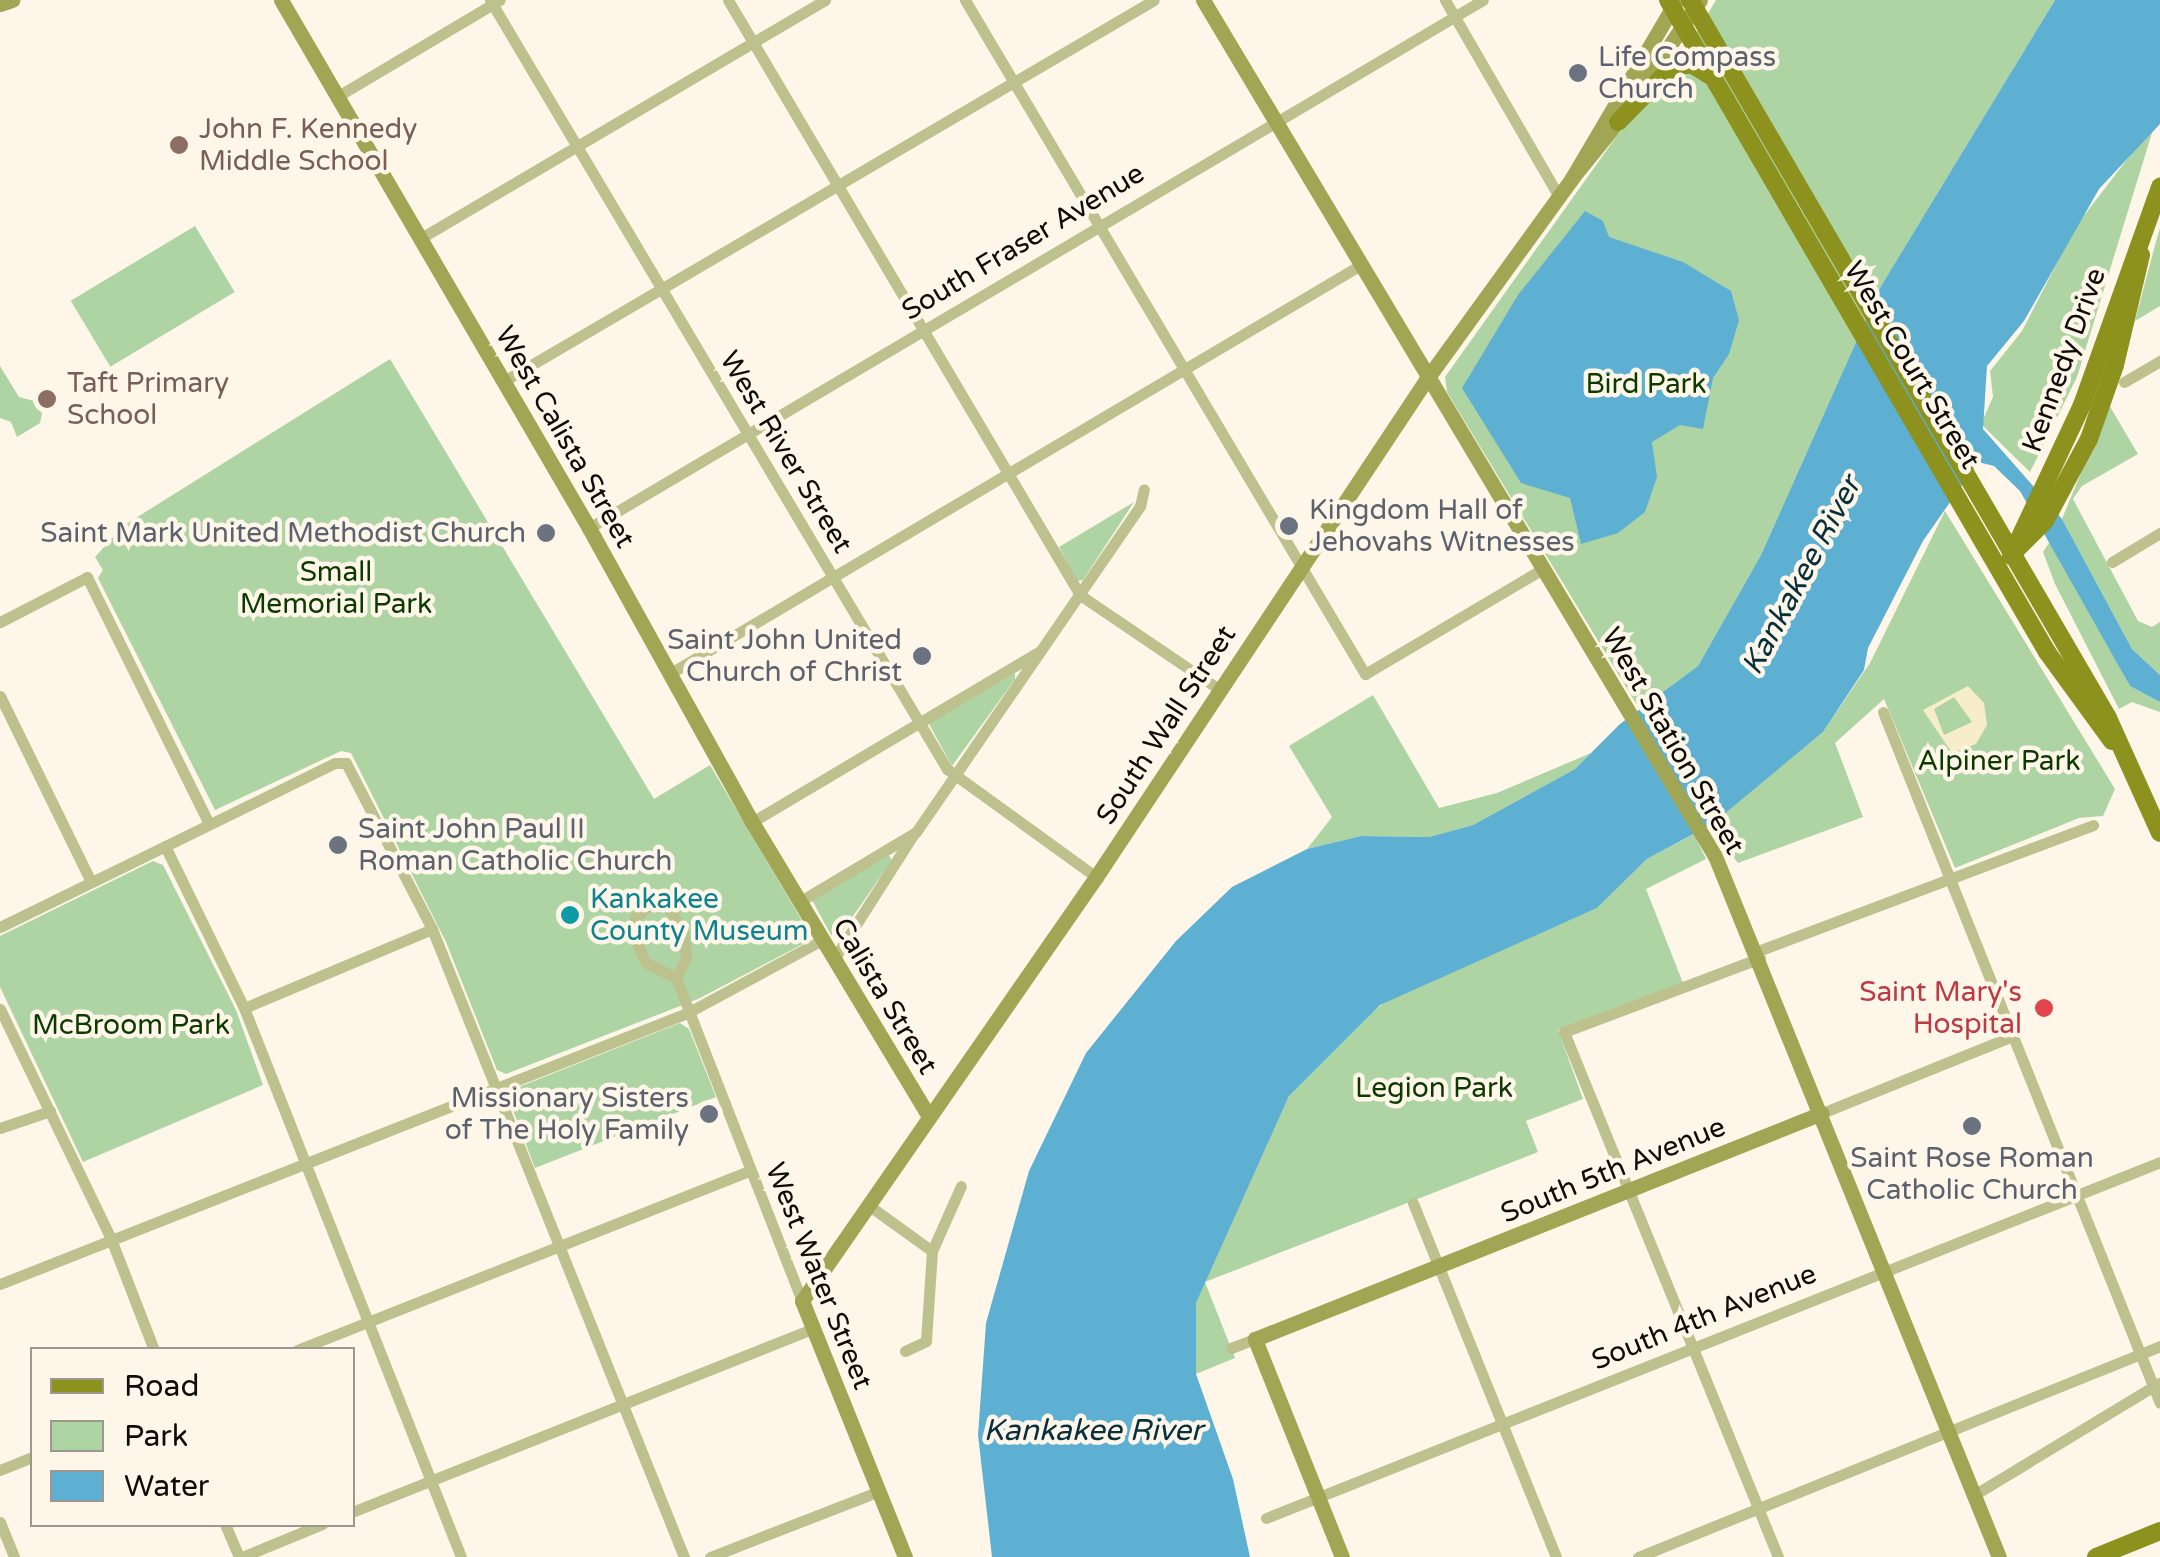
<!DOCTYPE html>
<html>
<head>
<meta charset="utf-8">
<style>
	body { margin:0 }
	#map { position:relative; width:2160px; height:1557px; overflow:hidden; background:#fdf6e9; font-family:"Varela Round",sans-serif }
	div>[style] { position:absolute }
	.green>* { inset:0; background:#afd4a4; transform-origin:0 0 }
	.sand>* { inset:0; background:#f7edc8 }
	.water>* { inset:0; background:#5eb0d2 }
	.street>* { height:11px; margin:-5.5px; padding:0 5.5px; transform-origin:5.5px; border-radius:5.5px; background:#bdc18d }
	.secondary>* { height:15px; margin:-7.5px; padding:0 7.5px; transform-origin:7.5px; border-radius:7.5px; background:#a1a655 }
	.primary>* { height:18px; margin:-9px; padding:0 9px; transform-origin:9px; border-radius:9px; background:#8d911d }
	.dots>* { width:28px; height:28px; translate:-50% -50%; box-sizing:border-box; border:5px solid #fdf6e9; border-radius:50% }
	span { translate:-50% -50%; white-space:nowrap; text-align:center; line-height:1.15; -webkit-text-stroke:9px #fdf6e9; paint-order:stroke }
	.worship-label { font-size:28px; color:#5b616d }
	.left { translate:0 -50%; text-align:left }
	.right { translate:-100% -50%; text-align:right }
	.education-label { font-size:28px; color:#785e54 }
	.street-label { font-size:28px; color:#0e0c08 }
	.park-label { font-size:28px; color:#0d3a00 }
	.culture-label { font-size:28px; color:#0d838f }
	.health-label { font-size:28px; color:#be3a42 }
	.water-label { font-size:30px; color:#072f3e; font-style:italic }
	.legend { position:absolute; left:30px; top:1347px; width:325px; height:180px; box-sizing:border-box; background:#fdf6e9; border:2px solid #9d988f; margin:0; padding:12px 18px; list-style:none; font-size:30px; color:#0e0c08 }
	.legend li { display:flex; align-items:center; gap:20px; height:50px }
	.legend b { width:50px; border:2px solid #9d988f }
</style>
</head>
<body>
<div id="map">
	<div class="green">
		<div style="clip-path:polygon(1716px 0,2055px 0,1881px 286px,1761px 555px,1698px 666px,1640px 710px,1447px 392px,1445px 377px,1616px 137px,1675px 69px)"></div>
		<div style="clip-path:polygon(2155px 123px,2077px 377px,2030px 472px,1981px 424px,1993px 397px,1990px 371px,2022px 331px,2076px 226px)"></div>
		<div style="left:195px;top:226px;width:77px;height:145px;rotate:59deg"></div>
		<div style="clip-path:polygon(2160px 228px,2160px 306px,2135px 321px,2155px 245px)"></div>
		<div style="clip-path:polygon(390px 359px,654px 799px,710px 765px,810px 934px,807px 942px,698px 999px,506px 1074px,497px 1070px,446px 942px,351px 753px,341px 751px,215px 810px,98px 578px,103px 570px,95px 557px,123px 526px)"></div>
		<div style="clip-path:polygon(0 366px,19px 397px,34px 401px,42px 413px,40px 423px,17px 437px,11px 422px,0 418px)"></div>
		<div style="clip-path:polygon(2109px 405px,2138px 454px,2082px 486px,2073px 499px,2138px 621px,2152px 627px,2160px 622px,2160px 675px,2132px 649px,2062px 519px)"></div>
		<div style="clip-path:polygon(1134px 502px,1083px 580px,1077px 581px,1059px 547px)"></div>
		<div style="clip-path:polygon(1945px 511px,2115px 789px,2103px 816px,2079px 818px,1955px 868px,1884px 699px,1835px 743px,1863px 817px,1738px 863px,1709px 825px,1823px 732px,1870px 663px)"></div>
		<div style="clip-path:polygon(2051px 540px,2130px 686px,2160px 702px,2160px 712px,2132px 702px,2119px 709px,2055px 584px,2043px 552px)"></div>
		<div style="clip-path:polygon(1015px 673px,1015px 679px,952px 766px,928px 722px)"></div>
		<div style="clip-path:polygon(1373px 695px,1439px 808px,1497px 793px,1591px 753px,1575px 769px,1473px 825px,1429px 837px,1361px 836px,1307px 849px,1332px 817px,1289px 746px)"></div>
		<div style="clip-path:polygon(1694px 834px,1706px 859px,1646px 889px,1683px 983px,1558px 1030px,1583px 1099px,1526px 1121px,1538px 1152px,1205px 1282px,1235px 1358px,1196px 1374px,1196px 1303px,1204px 1282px,1289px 1096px,1344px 1035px,1386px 1001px,1597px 908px,1647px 859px)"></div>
		<div style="clip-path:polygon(888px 854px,892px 860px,842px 932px,831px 935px,812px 900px)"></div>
		<div style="clip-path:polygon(153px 861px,163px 865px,236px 1010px,263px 1085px,83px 1162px,0 987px,0 936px)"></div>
		<div style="clip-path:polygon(680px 1023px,689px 1029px,716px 1097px,535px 1168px,506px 1092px)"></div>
	</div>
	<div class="sand">
		<div style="clip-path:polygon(evenodd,1968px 686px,1984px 703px,1987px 725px,1976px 744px,1952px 753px,1923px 710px,1968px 686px,1954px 697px,1972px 722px,1944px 735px,1934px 709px,1954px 697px)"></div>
	</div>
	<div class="water">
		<div style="clip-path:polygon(2055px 0,2160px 0,2160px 124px,2099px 189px,2024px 321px,1987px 366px,1983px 429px,2062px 519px,2132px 649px,2160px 675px,2160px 702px,2130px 686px,2020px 491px,1994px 466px,1978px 462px,1923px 541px,1868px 648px,1864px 670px,1823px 732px,1712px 824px,1647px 859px,1597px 908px,1380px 1005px,1289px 1096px,1196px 1303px,1196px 1374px,1233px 1479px,1250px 1557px,992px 1557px,978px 1435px,986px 1323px,1029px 1171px,1086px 1053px,1176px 941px,1232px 887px,1307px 849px,1361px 836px,1429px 837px,1473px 825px,1575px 769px,1620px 724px,1698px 666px,1761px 555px,1881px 286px)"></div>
		<div style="clip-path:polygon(1585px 211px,1603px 221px,1609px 237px,1683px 262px,1731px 291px,1739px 320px,1729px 354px,1713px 378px,1703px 429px,1680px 425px,1652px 442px,1657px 477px,1645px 512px,1618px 533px,1581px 544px,1570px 498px,1521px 483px,1462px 388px,1518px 295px)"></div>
	</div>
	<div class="street">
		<div style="left:490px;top:0;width:895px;rotate:59.28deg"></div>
		<div style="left:947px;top:769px;width:184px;rotate:35.9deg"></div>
		<div style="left:728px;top:0;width:691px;rotate:59.39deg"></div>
		<div style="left:1080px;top:595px;width:168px;rotate:34.1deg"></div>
		<div style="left:965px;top:0;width:784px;rotate:59.31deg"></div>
		<div style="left:1365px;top:674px;width:208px;rotate:-30.6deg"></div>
		<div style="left:1445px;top:0;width:228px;rotate:59.9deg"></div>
		<div style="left:338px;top:96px;width:188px;rotate:-30.7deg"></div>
		<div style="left:421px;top:238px;width:469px;rotate:-30.5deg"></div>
		<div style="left:504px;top:381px;width:753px;rotate:-30.38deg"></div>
		<div style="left:2124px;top:382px;width:42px;rotate:-30.3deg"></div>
		<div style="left:589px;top:528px;width:1038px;rotate:-30.57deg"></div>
		<div style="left:2112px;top:562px;width:56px;rotate:-31.1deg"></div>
		<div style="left:0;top:622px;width:98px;rotate:-27.3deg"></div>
		<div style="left:87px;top:577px;width:275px;rotate:63.7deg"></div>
		<div style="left:669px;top:674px;width:802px;rotate:-30.6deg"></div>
		<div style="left:0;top:696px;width:207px;rotate:63.9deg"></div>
		<div style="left:1883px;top:712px;width:744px;rotate:68.16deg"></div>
		<div style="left:752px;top:822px;width:335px;rotate:-30.7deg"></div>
		<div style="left:165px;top:846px;width:180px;rotate:64deg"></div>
		<div style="left:244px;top:1008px;width:590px;rotate:68.43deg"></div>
		<div style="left:799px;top:902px;width:136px;rotate:-30.9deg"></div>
		<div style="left:916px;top:832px;width:396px;rotate:-55.5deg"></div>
		<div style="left:1140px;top:506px;width:17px;rotate:-77deg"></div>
		<div style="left:0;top:927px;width:373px;rotate:-26.1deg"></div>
		<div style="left:335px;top:763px;width:11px"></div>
		<div style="left:346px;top:763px;width:187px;rotate:62.6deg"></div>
		<div style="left:432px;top:929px;width:677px;rotate:68.14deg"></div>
		<div style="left:1758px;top:951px;width:358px;rotate:-20.6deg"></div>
		<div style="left:1760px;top:958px;width:210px;rotate:159.3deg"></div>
		<div style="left:1564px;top:1032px;width:567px;rotate:67.82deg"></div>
		<div style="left:834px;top:959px;width:147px;rotate:-57.5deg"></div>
		<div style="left:676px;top:978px;width:34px;rotate:-153deg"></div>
		<div style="left:646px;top:963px;width:33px;rotate:-115deg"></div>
		<div style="left:632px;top:933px;width:15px;rotate:-79deg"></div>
		<div style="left:635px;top:918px;width:20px;rotate:-41deg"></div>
		<div style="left:650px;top:905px;width:18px;rotate:6deg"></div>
		<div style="left:668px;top:907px;width:29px;rotate:59deg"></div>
		<div style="left:683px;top:932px;width:26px;rotate:83deg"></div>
		<div style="left:686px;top:958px;width:22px;rotate:117deg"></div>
		<div style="left:676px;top:978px;width:347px;rotate:68.7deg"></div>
		<div style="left:244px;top:1008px;width:204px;rotate:-22.8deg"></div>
		<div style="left:0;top:1009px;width:255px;rotate:64.2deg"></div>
		<div style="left:111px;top:1239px;width:119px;rotate:68.8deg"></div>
		<div style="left:1822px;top:1113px;width:206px;rotate:-22deg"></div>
		<div style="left:0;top:1128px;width:53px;rotate:-18.8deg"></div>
		<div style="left:1413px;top:1203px;width:382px;rotate:68deg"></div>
		<div style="left:871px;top:1207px;width:75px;rotate:35.8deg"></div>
		<div style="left:0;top:1284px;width:739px;rotate:-21.53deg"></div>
		<div style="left:687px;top:1013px;width:153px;rotate:-28.4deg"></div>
		<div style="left:1231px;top:1348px;width:26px;rotate:-21deg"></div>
		<div style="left:297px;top:1350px;width:487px;rotate:-21.6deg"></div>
		<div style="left:905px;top:1351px;width:23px;rotate:-25deg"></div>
		<div style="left:926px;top:1341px;width:90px;rotate:-86.2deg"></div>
		<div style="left:932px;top:1251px;width:71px;rotate:-66deg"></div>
		<div style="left:0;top:1470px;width:35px;rotate:-22deg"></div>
		<div style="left:1974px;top:1495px;width:216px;rotate:-31.2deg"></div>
		<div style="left:352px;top:1512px;width:497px;rotate:-21.7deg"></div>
		<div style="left:1266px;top:1518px;width:962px;rotate:-21.71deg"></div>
		<div style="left:0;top:1522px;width:38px;rotate:68deg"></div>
		<div style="left:225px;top:1524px;width:36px;rotate:67deg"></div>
		<div style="left:242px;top:1557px;width:87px;rotate:-22.4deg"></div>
		<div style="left:710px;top:1557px;width:181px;rotate:-21.3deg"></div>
		<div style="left:1638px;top:1557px;width:563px;rotate:-22.01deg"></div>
	</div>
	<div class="secondary">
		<div style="left:281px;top:0;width:611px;rotate:59.74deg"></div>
		<div style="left:589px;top:528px;width:336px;rotate:61deg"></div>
		<div style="left:752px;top:822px;width:342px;rotate:59deg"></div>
		<div style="left:1203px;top:0;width:997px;rotate:59.12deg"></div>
		<div style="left:1715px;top:856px;width:756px;rotate:67.95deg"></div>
		<div style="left:0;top:4px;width:13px;rotate:-18deg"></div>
		<div style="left:1636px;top:96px;width:115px;rotate:-56.3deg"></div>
		<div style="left:1572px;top:178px;width:81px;rotate:-51deg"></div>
		<div style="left:905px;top:1557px;width:276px;rotate:-111.9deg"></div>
		<div style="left:802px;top:1301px;width:516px;rotate:-55.26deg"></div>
		<div style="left:1096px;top:877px;width:597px;rotate:-56.42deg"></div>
		<div style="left:1426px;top:380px;width:249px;rotate:-54.1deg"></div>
		<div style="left:1572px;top:178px;width:207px;rotate:-59.5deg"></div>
		<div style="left:1342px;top:1557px;width:235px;rotate:-111.8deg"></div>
		<div style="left:1255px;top:1339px;width:610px;rotate:-21.73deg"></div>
	</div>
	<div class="primary">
		<div style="left:1668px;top:0;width:754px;rotate:59.83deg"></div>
		<div style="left:2047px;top:652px;width:110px;rotate:53.9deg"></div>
		<div style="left:1690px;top:0;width:831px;rotate:59.79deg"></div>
		<div style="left:2108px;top:718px;width:126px;rotate:65.7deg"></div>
		<div style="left:1618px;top:122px;width:80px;rotate:-45.5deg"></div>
		<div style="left:1674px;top:65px;width:19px"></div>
		<div style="left:1693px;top:65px;width:19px;rotate:32deg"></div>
		<div style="left:2014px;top:552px;width:44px;rotate:-45deg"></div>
		<div style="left:2045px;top:521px;width:93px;rotate:-61.8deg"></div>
		<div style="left:2089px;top:439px;width:78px;rotate:-70.6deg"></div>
		<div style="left:2115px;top:365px;width:113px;rotate:-76.7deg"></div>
		<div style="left:2011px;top:556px;width:167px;rotate:-64.8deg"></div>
		<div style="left:2082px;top:405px;width:232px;rotate:-70.3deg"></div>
		<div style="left:2096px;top:1557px;width:69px;rotate:-22.1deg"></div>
	</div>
	<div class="dots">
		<div style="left:1578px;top:73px;background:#6b7280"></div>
		<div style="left:179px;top:145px;background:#8d6e63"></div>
		<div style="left:47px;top:399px;background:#8d6e63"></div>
		<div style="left:1289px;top:526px;background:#6b7280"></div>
		<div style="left:546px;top:533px;background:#6b7280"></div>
		<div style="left:922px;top:656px;background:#6b7280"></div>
		<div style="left:338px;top:845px;background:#6b7280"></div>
		<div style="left:570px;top:915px;background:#0f9aa8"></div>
		<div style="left:2044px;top:1008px;background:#e0444e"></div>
		<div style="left:709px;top:1114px;background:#6b7280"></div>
		<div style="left:1972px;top:1126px;background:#6b7280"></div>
	</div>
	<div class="worship-label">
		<span class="left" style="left:1598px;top:73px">Life Compass<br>Church</span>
		<span class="left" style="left:1309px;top:526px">Kingdom Hall of<br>Jehovahs Witnesses</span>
		<span class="right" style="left:526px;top:533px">Saint Mark United Methodist Church</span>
		<span class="right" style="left:902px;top:656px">Saint John United<br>Church of Christ</span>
		<span class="left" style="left:358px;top:845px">Saint John Paul II<br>Roman Catholic Church</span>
		<span class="right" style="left:689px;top:1114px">Missionary Sisters<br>of The Holy Family</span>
		<span style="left:1972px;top:1174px">Saint Rose Roman<br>Catholic Church</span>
	</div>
	<div class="education-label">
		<span class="left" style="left:199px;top:145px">John F. Kennedy<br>Middle School</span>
		<span class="left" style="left:67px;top:399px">Taft Primary<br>School</span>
	</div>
	<div class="street-label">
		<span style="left:1023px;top:242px;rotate:-31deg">South Fraser Avenue</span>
		<span style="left:2064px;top:360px;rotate:-70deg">Kennedy Drive</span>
		<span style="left:1912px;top:365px;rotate:59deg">West Court Street</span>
		<span style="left:565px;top:437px;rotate:60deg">West Calista Street</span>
		<span style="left:786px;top:452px;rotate:59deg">West River Street</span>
		<span style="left:1166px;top:725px;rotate:-57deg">South Wall Street</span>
		<span style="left:1673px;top:741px;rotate:60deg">West Station Street</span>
		<span style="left:885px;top:996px;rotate:59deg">Calista Street</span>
		<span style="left:1613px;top:1170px;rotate:-22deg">South 5th Avenue</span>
		<span style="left:819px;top:1276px;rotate:68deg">West Water Street</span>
		<span style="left:1704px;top:1317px;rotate:-22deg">South 4th Avenue</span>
	</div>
	<div class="park-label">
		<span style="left:1646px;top:384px">Bird Park</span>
		<span style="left:336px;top:588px">Small<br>Memorial Park</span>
		<span style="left:1999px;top:761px">Alpiner Park</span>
		<span style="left:131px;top:1025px">McBroom Park</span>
		<span style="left:1434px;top:1088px">Legion Park</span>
	</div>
	<div class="culture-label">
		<span class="left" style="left:590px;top:915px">Kankakee<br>County Museum</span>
	</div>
	<div class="health-label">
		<span class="right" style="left:2022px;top:1008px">Saint Mary's<br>Hospital</span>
	</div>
	<div class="water-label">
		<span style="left:1802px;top:576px;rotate:-62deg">Kankakee River</span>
		<span style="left:1093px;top:1431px">Kankakee River</span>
	</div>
	<ul class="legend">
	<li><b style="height:12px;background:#8d911d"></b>Road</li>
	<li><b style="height:28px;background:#afd4a4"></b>Park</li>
	<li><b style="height:28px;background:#5eb0d2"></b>Water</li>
	</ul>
</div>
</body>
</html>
